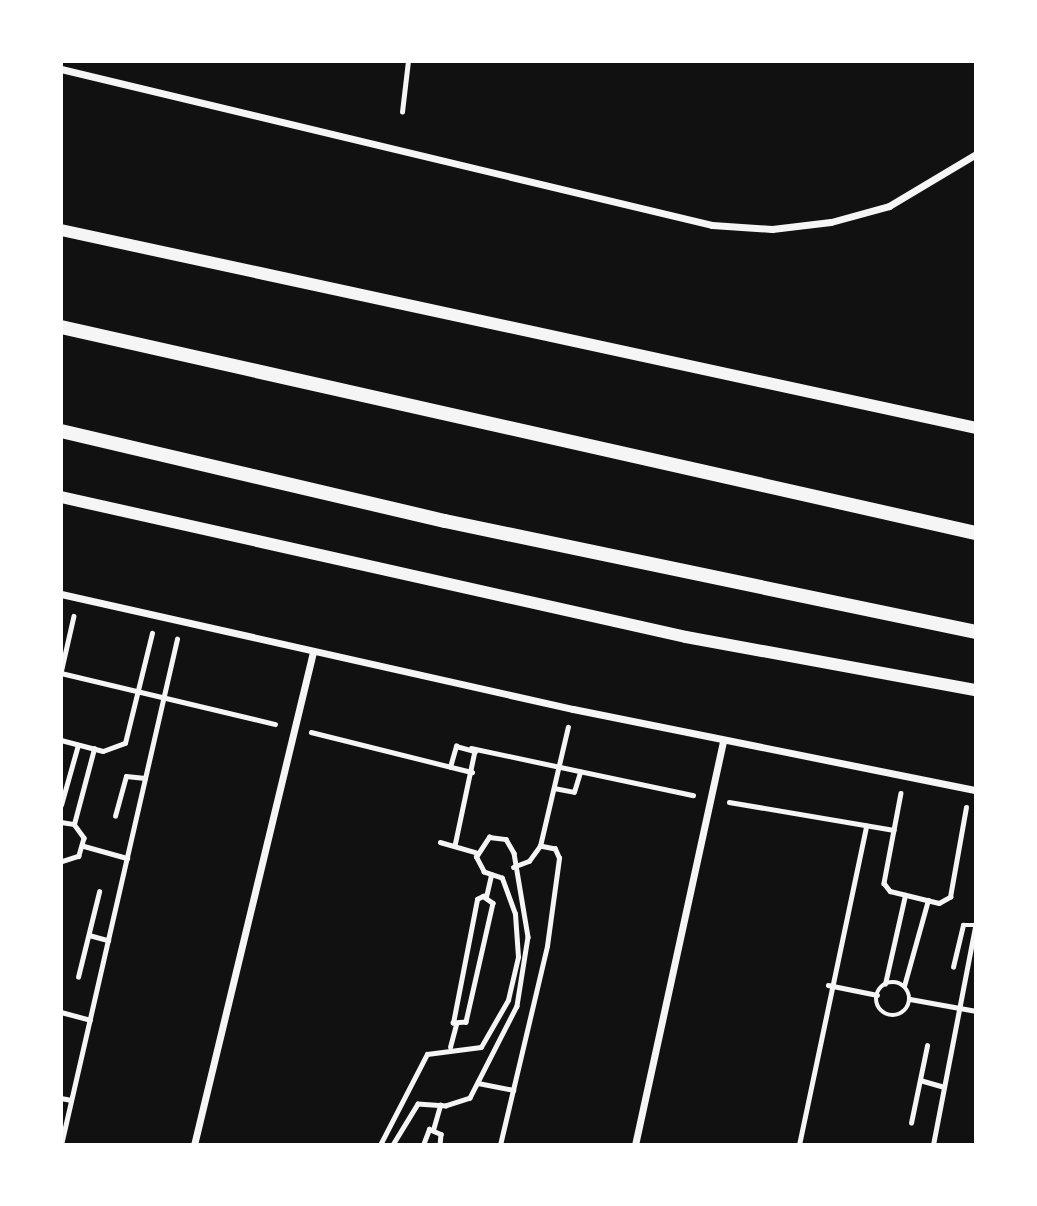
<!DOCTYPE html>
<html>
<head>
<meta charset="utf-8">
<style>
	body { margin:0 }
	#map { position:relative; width:1037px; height:1206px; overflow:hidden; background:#111; font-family:Mulish,sans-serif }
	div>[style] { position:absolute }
	.path>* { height:4.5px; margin:-2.25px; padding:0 2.25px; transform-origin:2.25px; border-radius:2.25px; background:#f5f5f5 }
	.path>.ring { margin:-2.25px; padding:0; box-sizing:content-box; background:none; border:4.5px solid #f5f5f5; border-radius:50% }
	.minor>* { height:7px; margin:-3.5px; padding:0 3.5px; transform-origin:3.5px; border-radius:3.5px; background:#f5f5f5 }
	.tertiary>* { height:12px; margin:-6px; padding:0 6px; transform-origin:6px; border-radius:6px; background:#f5f5f5 }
	.secondary>* { height:14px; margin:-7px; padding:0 7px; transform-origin:7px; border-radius:7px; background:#f5f5f5 }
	span { translate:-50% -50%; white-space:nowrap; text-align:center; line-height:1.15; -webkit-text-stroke:5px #fff; paint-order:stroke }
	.frame { position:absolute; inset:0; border:63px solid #fff; pointer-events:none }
</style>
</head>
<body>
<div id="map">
	<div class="path">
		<div style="left:402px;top:112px;width:51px;rotate:-83.3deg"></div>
		<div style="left:74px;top:616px;width:58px;rotate:102.8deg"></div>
		<div style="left:61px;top:673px;width:220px;rotate:13.4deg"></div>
		<div style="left:311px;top:732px;width:166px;rotate:14deg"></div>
		<div style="left:61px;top:740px;width:43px;rotate:14.7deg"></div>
		<div style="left:103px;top:751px;width:23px;rotate:-20deg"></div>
		<div style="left:125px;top:743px;width:113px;rotate:-76.2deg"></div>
		<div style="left:471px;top:748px;width:227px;rotate:12deg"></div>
		<div style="left:450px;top:767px;width:22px;rotate:-74deg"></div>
		<div style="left:456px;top:746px;width:20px;rotate:15deg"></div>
		<div style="left:475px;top:751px;width:97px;rotate:101.9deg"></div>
		<div style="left:554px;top:788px;width:20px;rotate:11deg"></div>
		<div style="left:574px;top:792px;width:21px;rotate:-73deg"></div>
		<div style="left:901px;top:793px;width:92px;rotate:100.7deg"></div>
		<div style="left:884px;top:883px;width:10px;rotate:53deg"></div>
		<div style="left:890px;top:891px;width:50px;rotate:13.8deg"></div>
		<div style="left:939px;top:903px;width:13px;rotate:-29deg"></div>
		<div style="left:950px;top:897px;width:91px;rotate:-79.9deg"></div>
		<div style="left:729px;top:802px;width:167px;rotate:9.6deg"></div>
		<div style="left:61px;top:805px;width:62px;rotate:-74.2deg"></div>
		<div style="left:115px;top:816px;width:41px;rotate:-74.6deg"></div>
		<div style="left:126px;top:776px;width:19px;rotate:6deg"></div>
		<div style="left:61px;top:822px;width:13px;rotate:9deg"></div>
		<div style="left:74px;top:824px;width:17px;rotate:54deg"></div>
		<div style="left:84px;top:838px;width:19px;rotate:106deg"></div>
		<div style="left:79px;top:856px;width:19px;rotate:162deg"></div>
		<div style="left:74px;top:824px;width:78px;rotate:-75.1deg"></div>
		<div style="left:440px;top:842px;width:37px;rotate:16deg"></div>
		<div style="left:84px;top:846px;width:45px;rotate:15.6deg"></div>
		<div style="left:513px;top:867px;width:17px;rotate:-21deg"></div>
		<div style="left:529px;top:861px;width:19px;rotate:-54deg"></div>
		<div style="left:540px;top:846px;width:122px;rotate:-76.8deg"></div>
		<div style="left:483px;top:896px;width:12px;rotate:35deg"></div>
		<div style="left:493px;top:903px;width:122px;rotate:102.8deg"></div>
		<div style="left:466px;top:1022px;width:13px;rotate:176deg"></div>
		<div style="left:453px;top:1023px;width:126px;rotate:-79deg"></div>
		<div style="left:477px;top:899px;width:7px;rotate:-27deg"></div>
		<div style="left:486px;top:897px;width:23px;rotate:-77deg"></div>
		<div style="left:89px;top:935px;width:20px;rotate:15deg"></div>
		<div style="left:953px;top:967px;width:43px;rotate:-76.6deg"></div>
		<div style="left:963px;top:925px;width:12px"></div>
		<div style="left:78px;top:977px;width:88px;rotate:-76.1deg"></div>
		<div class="ring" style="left:876px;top:982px;width:29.5px;height:29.5px"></div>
		<div style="left:885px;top:984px;width:91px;rotate:-77.3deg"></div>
		<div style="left:828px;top:985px;width:50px;rotate:11.5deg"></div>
		<div style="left:904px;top:986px;width:89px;rotate:-74.4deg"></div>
		<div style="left:910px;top:999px;width:67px;rotate:10.3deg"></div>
		<div style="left:61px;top:1012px;width:30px;rotate:15deg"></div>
		<div style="left:450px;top:1047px;width:24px;rotate:-75deg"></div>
		<div style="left:920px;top:1080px;width:25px;rotate:16deg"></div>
		<div style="left:478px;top:1083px;width:36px;rotate:11deg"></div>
		<div style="left:61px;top:1098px;width:10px;rotate:11deg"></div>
		<div style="left:911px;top:1123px;width:79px;rotate:-78.3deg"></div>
		<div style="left:433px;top:1130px;width:26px;rotate:-74deg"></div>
		<div style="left:61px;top:1145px;width:519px;rotate:-77.09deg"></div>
		<div style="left:380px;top:1145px;width:102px;rotate:-62.7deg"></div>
		<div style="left:427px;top:1054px;width:54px;rotate:-7.4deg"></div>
		<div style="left:481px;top:1047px;width:54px;rotate:-60.1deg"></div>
		<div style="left:508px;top:1000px;width:44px;rotate:-76.9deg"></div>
		<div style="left:518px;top:957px;width:43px;rotate:-94deg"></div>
		<div style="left:515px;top:914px;width:38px;rotate:-110deg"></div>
		<div style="left:502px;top:878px;width:19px;rotate:-162deg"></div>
		<div style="left:484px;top:872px;width:17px;rotate:-118deg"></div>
		<div style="left:476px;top:857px;width:24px;rotate:-57deg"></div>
		<div style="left:489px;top:837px;width:17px;rotate:7deg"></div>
		<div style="left:506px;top:839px;width:16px;rotate:60deg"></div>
		<div style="left:514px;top:853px;width:85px;rotate:80.5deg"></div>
		<div style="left:528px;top:937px;width:70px;rotate:99.1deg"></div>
		<div style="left:517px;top:1006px;width:103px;rotate:117.1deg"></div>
		<div style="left:470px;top:1098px;width:25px;rotate:162deg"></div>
		<div style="left:446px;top:1106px;width:28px;rotate:-176deg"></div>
		<div style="left:418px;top:1104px;width:48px;rotate:121.4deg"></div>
		<div style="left:423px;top:1145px;width:17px;rotate:-69deg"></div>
		<div style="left:429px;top:1129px;width:13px;rotate:23deg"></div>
		<div style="left:441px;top:1134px;width:11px;rotate:95deg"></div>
		<div style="left:500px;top:1145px;width:204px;rotate:-76.7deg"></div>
		<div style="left:547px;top:946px;width:89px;rotate:-82.2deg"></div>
		<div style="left:559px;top:858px;width:10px;rotate:-114deg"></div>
		<div style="left:555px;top:849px;width:15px;rotate:-169deg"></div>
		<div style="left:799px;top:1145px;width:326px;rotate:-78.1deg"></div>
		<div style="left:933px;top:1145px;width:227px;rotate:-79.1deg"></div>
	</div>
	<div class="minor">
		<div style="left:61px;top:69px;width:669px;rotate:13.48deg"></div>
		<div style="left:712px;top:225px;width:60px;rotate:3.8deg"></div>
		<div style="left:772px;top:229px;width:59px;rotate:-6.8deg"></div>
		<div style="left:831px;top:222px;width:60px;rotate:-15.4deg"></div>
		<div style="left:889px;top:206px;width:101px;rotate:-30.9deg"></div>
		<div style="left:61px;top:594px;width:525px;rotate:12.66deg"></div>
		<div style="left:573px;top:709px;width:411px;rotate:11.4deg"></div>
		<div style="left:194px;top:1145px;width:507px;rotate:-76.43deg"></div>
		<div style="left:635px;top:1145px;width:413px;rotate:-77.7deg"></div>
	</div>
	<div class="tertiary">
		<div style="left:61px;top:230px;width:936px;rotate:12.21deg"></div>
		<div style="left:61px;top:497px;width:640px;rotate:12.63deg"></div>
		<div style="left:686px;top:637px;width:295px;rotate:10.4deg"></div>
	</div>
	<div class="secondary">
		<div style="left:61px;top:327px;width:938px;rotate:12.69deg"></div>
		<div style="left:61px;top:431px;width:394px;rotate:13.2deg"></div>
		<div style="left:445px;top:521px;width:542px;rotate:11.81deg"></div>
	</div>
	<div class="frame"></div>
</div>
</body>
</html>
